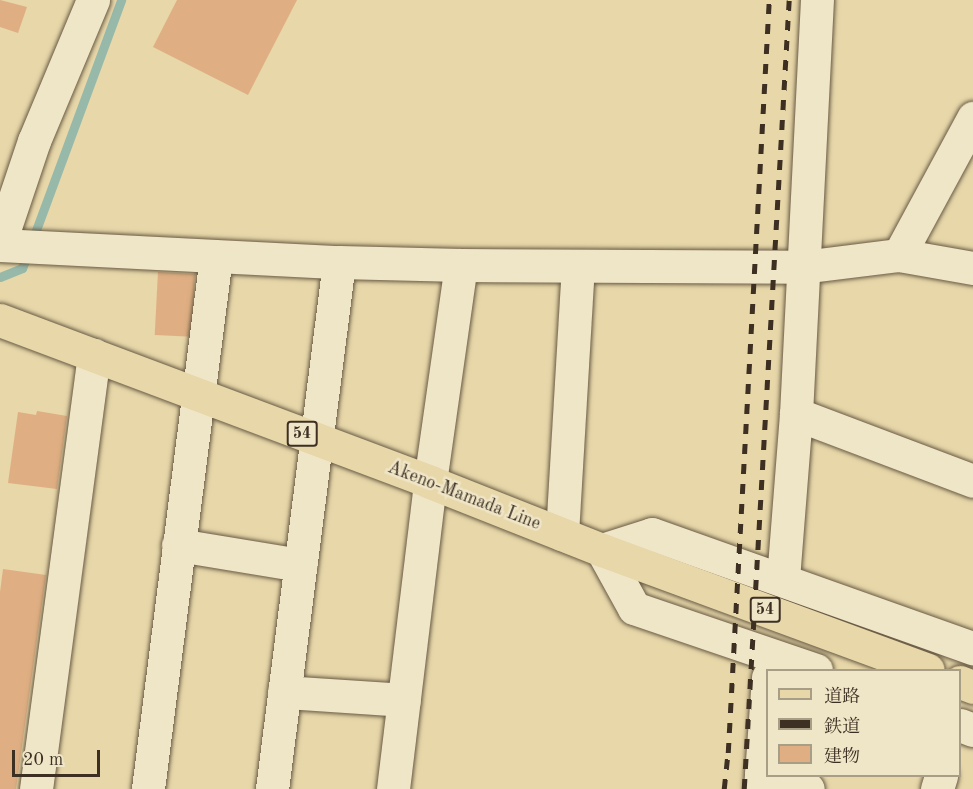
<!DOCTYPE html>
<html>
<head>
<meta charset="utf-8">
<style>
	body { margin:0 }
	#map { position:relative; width:973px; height:789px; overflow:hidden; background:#e7d7a9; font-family:"Old Standard TT","Noto Serif JP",serif }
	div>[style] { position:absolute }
	.stream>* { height:9px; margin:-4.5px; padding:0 4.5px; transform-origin:4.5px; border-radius:4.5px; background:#97b9aa }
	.building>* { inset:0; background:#dfaf83; transform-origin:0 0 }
	.roads { filter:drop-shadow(0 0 2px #685a44) drop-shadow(0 0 2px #685a44) }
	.minor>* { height:33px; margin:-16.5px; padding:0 16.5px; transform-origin:16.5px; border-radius:16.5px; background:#efe5c7 }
	.major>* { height:33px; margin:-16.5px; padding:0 16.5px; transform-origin:16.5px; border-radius:16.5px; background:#e7d7a9 }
	.rail>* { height:4.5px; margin-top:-2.25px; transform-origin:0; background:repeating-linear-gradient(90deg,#3d3023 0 10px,transparent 0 20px) }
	span { translate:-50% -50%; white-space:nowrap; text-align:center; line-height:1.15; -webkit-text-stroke:5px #efe5c7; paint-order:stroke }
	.shield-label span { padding:2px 4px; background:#efe5c7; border:2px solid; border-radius:4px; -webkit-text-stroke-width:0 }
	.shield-label { font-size:16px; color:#3d3023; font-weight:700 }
	.street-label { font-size:18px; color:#3d3023 }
	.legend { position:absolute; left:766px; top:669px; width:195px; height:108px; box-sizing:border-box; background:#efe5c7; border:2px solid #a89d85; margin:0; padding:8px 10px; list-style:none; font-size:18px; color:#3d3023 }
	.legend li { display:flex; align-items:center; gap:12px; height:30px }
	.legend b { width:30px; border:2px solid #a89d85 }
	.scale { position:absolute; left:12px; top:750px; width:88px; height:27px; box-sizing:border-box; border:3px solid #3d3023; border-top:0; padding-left:8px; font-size:18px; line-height:21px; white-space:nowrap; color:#3d3023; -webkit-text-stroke:4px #efe5c7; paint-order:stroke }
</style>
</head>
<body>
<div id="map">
	<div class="stream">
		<div style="left:32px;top:241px;width:257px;rotate:-69.7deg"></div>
		<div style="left:0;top:277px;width:24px;rotate:-22deg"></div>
		<div style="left:22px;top:268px;width:15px;rotate:-67deg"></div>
	</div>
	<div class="building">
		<div style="clip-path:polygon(0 0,27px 7px,18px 33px,0 27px)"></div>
		<div style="clip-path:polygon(177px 0,297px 0,248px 95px,153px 47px)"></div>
		<div style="left:158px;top:272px;width:37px;height:63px;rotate:3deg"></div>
		<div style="clip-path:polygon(37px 411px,67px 416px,57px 489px,8px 483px,18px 412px,36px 415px)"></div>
		<div style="clip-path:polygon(3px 569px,46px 575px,16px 789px,0 789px,0 592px)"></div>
	</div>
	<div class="roads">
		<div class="minor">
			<div style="left:0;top:242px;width:107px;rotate:-71.4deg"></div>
			<div style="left:34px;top:141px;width:153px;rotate:-67.3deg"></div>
			<div style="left:0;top:245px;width:339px;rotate:2.9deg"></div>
			<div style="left:339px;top:262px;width:122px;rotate:1.4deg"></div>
			<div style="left:461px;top:265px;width:341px;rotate:0.3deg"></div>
			<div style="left:802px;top:267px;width:98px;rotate:-7.1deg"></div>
			<div style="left:899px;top:255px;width:75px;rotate:10deg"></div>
			<div style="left:899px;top:255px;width:156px;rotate:-61.6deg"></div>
			<div style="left:796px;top:414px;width:189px;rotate:20.7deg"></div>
			<div style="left:562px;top:534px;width:268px;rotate:-86.6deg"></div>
			<div style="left:178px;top:545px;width:124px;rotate:9.3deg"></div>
			<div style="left:783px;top:579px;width:166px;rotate:-85.5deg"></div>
			<div style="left:796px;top:414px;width:415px;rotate:-87.1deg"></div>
			<div style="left:816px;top:670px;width:192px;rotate:-161.2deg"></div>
			<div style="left:634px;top:608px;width:66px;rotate:-118.9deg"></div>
			<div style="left:602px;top:550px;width:52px;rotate:-17.7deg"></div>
			<div style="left:652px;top:534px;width:341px;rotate:19.6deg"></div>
			<div style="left:284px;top:692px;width:120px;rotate:3.8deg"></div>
			<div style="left:960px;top:725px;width:14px;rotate:21deg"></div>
			<div style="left:761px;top:774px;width:49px;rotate:17.7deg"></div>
			<div style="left:36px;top:789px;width:438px;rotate:-82.4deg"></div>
			<div style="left:148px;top:789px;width:537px;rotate:-82.73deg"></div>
			<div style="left:272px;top:789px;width:531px;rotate:-82.75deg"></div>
			<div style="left:393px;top:789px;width:309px;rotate:-83.1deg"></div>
			<div style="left:430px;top:482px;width:219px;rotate:-81.9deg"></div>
			<div style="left:760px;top:789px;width:112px;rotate:-85.9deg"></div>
			<div style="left:937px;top:789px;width:14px;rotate:-73deg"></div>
		</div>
		<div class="major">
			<div style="left:0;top:320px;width:460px;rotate:20.6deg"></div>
			<div style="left:430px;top:482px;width:185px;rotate:21.6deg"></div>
			<div style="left:602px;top:550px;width:347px;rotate:20.2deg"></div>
			<div style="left:960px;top:682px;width:14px;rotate:21deg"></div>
		</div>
	</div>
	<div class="rail">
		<div style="left:724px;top:789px;width:36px;rotate:-84deg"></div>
		<div style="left:728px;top:753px;width:754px;rotate:-86.88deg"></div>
		<div style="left:744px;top:789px;width:790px;rotate:-86.74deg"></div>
	</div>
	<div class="shield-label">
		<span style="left:302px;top:434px">54</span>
		<span style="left:765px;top:610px">54</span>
	</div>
	<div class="street-label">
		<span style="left:464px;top:496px;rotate:21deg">Akeno-Mamada Line</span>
	</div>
	<ul class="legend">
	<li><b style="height:8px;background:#e7d7a9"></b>道路</li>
	<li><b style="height:8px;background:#3d3023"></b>鉄道</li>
	<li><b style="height:16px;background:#dfaf83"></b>建物</li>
	</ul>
	<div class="scale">20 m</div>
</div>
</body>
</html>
